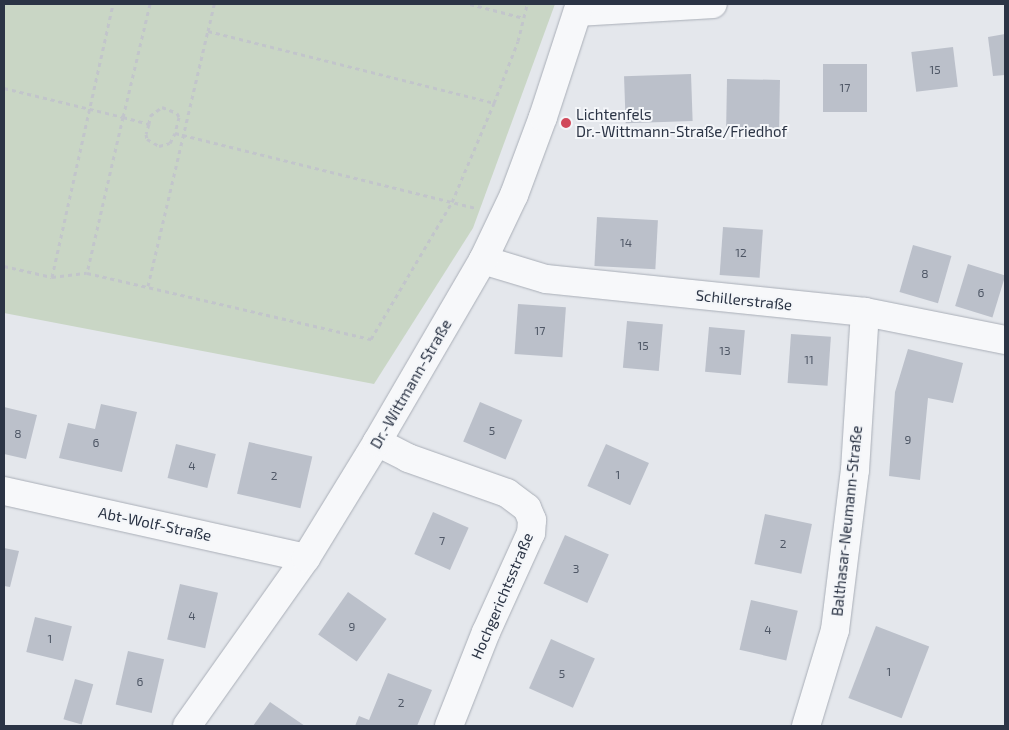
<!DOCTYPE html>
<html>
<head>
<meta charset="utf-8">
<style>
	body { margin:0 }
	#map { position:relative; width:1009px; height:730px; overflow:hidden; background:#e4e7ec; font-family:"Exo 2",sans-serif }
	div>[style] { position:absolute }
	.green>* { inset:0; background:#c9d6c5 }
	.building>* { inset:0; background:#bbc0ca; transform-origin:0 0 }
	.path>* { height:3px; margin-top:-1.5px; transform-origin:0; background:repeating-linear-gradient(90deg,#c2c5cb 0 4px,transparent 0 8px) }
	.roads { filter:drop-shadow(0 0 1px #a9aeb7) drop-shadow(0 0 1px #a9aeb7) }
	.minor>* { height:28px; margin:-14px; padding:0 14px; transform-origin:14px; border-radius:14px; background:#f7f8fa }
	.dots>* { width:14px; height:14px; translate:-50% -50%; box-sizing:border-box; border:2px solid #f4f6f9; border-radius:50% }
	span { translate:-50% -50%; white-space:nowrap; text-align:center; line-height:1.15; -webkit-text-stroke:4px #f4f6f9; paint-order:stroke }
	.number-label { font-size:12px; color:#4f5766 }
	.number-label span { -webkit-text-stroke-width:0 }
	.poi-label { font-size:15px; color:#2b3445 }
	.left { translate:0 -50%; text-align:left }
	.street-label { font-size:15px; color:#2b3445 }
	.frame { position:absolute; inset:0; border:5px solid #2b3445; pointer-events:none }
</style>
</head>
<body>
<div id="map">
	<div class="green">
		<div style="clip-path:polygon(4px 4px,555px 4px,473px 228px,374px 384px,4px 313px)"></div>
	</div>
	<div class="building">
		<div style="clip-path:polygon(1005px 34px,1005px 75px,993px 76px,988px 37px)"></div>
		<div style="left:953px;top:47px;width:40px;height:42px;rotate:83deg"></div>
		<div style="left:867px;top:64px;width:48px;height:44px;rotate:90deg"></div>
		<div style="left:691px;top:74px;width:47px;height:67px;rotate:88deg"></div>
		<div style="left:727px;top:79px;width:53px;height:48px;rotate:1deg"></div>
		<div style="left:597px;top:217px;width:61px;height:49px;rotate:3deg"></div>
		<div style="left:723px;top:227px;width:40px;height:48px;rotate:4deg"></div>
		<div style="left:913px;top:245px;width:40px;height:49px;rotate:16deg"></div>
		<div style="left:968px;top:264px;width:39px;height:44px;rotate:17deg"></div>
		<div style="left:518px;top:304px;width:48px;height:50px;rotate:4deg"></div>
		<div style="left:627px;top:321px;width:36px;height:47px;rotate:5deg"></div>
		<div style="left:709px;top:327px;width:36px;height:45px;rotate:5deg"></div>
		<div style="left:791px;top:334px;width:40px;height:49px;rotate:4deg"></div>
		<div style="clip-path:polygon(908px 349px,963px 363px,953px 403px,928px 398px,920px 480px,889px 476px,895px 392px)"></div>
		<div style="left:480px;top:402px;width:46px;height:43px;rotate:23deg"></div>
		<div style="clip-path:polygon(101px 404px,137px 412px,122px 472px,59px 458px,68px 423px,95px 429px)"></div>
		<div style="clip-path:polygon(4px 407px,37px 415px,26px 459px,4px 454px)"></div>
		<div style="left:249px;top:442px;width:65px;height:53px;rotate:13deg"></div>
		<div style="left:176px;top:444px;width:41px;height:35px;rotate:14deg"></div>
		<div style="left:606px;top:444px;width:47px;height:46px;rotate:24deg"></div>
		<div style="left:433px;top:512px;width:39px;height:46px;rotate:24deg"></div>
		<div style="left:765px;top:514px;width:48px;height:51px;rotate:12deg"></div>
		<div style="left:565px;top:535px;width:48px;height:53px;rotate:24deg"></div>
		<div style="clip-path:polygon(4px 548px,19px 551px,10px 587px,4px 586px)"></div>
		<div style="left:180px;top:584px;width:39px;height:57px;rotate:13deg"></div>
		<div style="left:348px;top:592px;width:47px;height:52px;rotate:35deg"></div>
		<div style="left:751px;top:600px;width:48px;height:51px;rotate:13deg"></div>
		<div style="left:35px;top:617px;width:38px;height:36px;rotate:14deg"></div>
		<div style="left:876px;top:626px;width:57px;height:77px;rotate:21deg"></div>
		<div style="left:551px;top:639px;width:48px;height:54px;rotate:24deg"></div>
		<div style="left:128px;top:651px;width:37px;height:55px;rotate:13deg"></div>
		<div style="clip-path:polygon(388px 673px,432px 690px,417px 726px,355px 726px,359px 716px,369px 720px)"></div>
		<div style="left:75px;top:679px;width:19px;height:42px;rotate:16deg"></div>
		<div style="clip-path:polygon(270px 702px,305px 726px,253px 726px)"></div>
	</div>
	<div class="path">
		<div style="left:150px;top:4px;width:116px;rotate:103.4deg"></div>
		<div style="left:123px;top:117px;width:27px;rotate:15deg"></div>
		<div style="left:149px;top:124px;width:8px;rotate:-83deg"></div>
		<div style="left:150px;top:116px;width:15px;rotate:-37deg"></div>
		<div style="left:162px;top:107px;width:16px;rotate:22deg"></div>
		<div style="left:177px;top:113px;width:4px;rotate:63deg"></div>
		<div style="left:179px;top:117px;width:16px;rotate:104deg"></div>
		<div style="left:175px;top:133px;width:309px;rotate:14deg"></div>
		<div style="left:470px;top:4px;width:56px;rotate:14.5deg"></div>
		<div style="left:208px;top:31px;width:28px;rotate:-77deg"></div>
		<div style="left:4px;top:88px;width:122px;rotate:13.7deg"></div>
		<div style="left:123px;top:117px;width:160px;rotate:103deg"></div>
		<div style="left:87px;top:273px;width:292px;rotate:13.1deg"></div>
		<div style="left:371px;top:339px;width:159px;rotate:-59.4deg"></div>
		<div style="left:452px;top:202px;width:108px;rotate:-67deg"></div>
		<div style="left:494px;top:103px;width:66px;rotate:-68.8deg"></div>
		<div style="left:518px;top:41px;width:38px;rotate:-76deg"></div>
		<div style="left:149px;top:124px;width:10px;rotate:107deg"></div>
		<div style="left:146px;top:134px;width:5px;rotate:79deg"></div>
		<div style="left:147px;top:139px;width:14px;rotate:30deg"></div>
		<div style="left:159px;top:146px;width:11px;rotate:-15deg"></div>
		<div style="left:170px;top:143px;width:11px;rotate:-63deg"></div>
		<div style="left:4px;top:266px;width:49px;rotate:12.9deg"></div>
		<div style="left:52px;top:277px;width:280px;rotate:-77.4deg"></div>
		<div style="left:52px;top:277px;width:35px;rotate:-7deg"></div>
		<div style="left:148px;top:286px;width:262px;rotate:-76.8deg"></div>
		<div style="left:208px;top:31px;width:295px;rotate:14.1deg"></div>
	</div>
	<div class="roads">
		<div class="minor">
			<div style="left:578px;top:12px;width:135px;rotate:-3.4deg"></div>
			<div style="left:483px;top:260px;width:66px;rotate:16.8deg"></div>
			<div style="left:546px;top:279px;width:321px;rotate:5.9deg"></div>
			<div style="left:865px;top:312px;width:143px;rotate:11.3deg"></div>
			<div style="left:377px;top:442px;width:35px;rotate:27deg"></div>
			<div style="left:408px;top:458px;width:105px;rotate:19.5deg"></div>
			<div style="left:507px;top:493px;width:25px;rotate:37deg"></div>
			<div style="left:527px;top:508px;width:13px;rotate:67deg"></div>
			<div style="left:532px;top:520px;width:13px;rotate:94deg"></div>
			<div style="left:531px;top:533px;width:109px;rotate:114.4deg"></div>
			<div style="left:486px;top:632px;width:101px;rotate:111.5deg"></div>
			<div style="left:4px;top:491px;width:309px;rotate:12.5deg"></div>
			<div style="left:187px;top:726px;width:206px;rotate:-54.7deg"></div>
			<div style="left:306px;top:558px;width:136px;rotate:-58.5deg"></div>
			<div style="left:377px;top:442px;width:211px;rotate:-59.8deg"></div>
			<div style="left:483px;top:260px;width:72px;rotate:-64.5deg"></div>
			<div style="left:514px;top:195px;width:83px;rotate:-69.6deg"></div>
			<div style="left:543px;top:117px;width:119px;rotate:-71.9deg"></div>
			<div style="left:806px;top:726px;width:100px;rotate:-73.2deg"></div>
			<div style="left:835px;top:630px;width:161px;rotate:-82.9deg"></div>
			<div style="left:855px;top:470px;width:158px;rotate:-86.4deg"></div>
		</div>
	</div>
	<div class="dots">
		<div style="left:566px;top:123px;background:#d1495b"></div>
	</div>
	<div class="number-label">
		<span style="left:935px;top:70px">15</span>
		<span style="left:845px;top:88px">17</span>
		<span style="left:626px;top:243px">14</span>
		<span style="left:741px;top:253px">12</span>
		<span style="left:925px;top:274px">8</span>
		<span style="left:981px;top:293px">6</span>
		<span style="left:540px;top:331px">17</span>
		<span style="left:643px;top:346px">15</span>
		<span style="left:725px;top:351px">13</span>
		<span style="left:809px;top:360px">11</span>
		<span style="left:492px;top:431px">5</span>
		<span style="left:18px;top:434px">8</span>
		<span style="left:908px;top:440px">9</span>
		<span style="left:96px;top:443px">6</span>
		<span style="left:192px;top:466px">4</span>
		<span style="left:618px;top:475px">1</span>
		<span style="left:274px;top:476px">2</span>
		<span style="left:442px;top:541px">7</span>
		<span style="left:783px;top:544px">2</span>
		<span style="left:576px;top:569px">3</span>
		<span style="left:192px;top:616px">4</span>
		<span style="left:352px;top:627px">9</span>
		<span style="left:768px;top:630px">4</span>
		<span style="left:50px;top:639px">1</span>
		<span style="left:889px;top:672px">1</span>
		<span style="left:562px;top:674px">5</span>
		<span style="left:140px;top:682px">6</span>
		<span style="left:401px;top:703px">2</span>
	</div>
	<div class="poi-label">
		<span class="left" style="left:576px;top:123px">Lichtenfels<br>Dr.-Wittmann-Straße/Friedhof</span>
	</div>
	<div class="street-label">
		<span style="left:744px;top:300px;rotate:6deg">Schillerstraße</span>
		<span style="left:411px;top:384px;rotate:-60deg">Dr.-Wittmann-Straße</span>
		<span style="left:847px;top:521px;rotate:-84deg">Balthasar-Neumann-Straße</span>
		<span style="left:155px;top:524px;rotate:12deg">Abt-Wolf-Straße</span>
		<span style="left:502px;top:596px;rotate:-67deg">Hochgerichtsstraße</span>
	</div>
	<div class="frame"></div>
</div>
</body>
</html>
